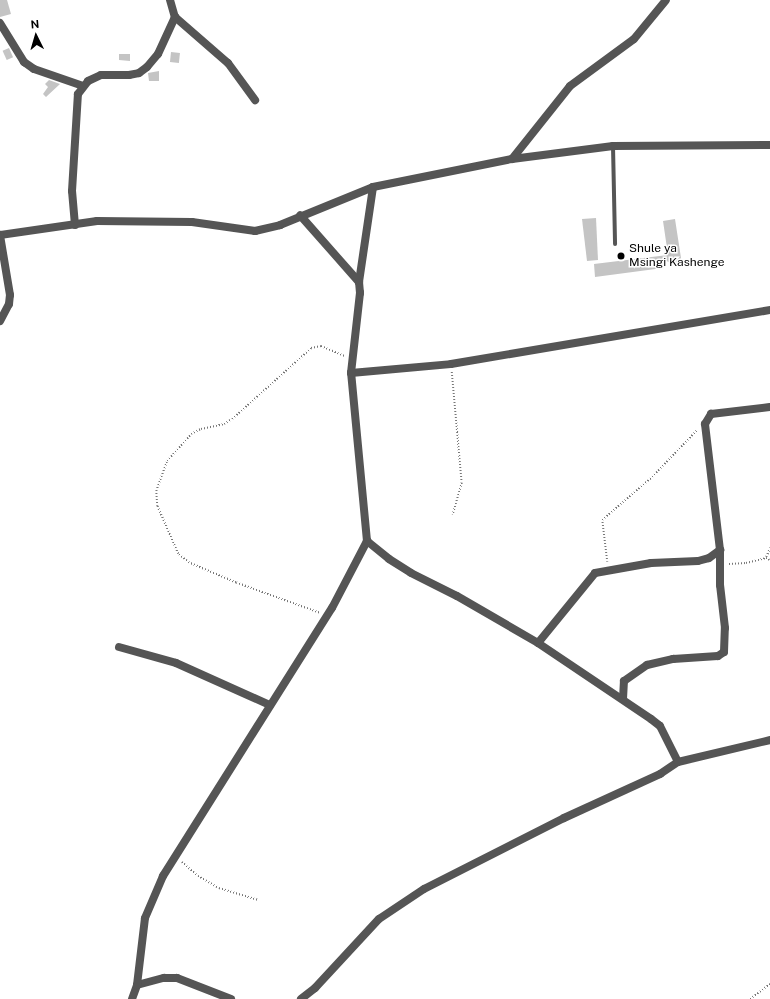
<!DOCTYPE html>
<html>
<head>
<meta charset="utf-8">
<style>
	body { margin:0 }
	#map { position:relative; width:770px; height:999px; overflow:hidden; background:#fff; font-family:"Public Sans",sans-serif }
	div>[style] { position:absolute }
	.building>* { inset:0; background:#c4c4c4; transform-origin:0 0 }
	.path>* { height:1.5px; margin-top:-0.75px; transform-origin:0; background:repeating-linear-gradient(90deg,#777 0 1px,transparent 0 3px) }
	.lane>* { height:4px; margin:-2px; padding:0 2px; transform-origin:2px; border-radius:2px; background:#555 }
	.street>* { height:8px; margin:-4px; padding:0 4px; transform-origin:4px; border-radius:4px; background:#555 }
	.dots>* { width:11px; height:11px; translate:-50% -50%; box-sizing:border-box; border:2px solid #fff; border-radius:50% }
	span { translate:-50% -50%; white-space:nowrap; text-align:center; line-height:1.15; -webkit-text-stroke:3px #fff; paint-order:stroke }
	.poi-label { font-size:12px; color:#000 }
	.left { translate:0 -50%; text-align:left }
	.north { position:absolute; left:16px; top:16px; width:40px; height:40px; -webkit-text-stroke:3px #fff; paint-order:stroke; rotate:355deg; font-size:11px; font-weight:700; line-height:16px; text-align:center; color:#000 }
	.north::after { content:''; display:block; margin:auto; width:14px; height:18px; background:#000; clip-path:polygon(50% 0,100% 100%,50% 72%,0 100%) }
</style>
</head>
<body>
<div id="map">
	<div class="building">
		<div style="clip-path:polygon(0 0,7px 0,11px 14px,0 17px)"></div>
		<div style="left:9px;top:48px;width:10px;height:7px;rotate:66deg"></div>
		<div style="left:171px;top:52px;width:9px;height:10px;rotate:6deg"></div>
		<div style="clip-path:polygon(119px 54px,130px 54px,130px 61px,119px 60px)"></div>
		<div style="clip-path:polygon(159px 71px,159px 81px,149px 81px,148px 73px)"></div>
		<div style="clip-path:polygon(49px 80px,60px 84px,46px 97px,43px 94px,48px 87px,45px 84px)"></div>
		<div style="clip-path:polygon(596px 218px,598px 260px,587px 261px,582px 219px)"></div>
		<div style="clip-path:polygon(675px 219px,681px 258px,678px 266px,662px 259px,663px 268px,595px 277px,594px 264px,668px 255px,663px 221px)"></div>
	</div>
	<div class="path">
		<div style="left:452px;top:372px;width:111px;rotate:84.9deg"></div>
		<div style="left:462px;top:483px;width:33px;rotate:106deg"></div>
		<div style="left:766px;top:557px;width:10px;rotate:-66deg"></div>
		<div style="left:607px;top:562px;width:42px;rotate:-96.8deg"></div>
		<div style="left:602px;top:520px;width:66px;rotate:-40.7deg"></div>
		<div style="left:652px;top:477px;width:65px;rotate:-46.2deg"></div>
		<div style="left:729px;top:564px;width:17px;rotate:-3deg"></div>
		<div style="left:746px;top:563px;width:21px;rotate:-14deg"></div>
		<div style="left:766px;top:558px;width:4px;rotate:27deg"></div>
		<div style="left:319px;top:613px;width:88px;rotate:-160.1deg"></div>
		<div style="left:236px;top:583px;width:51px;rotate:-156.9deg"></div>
		<div style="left:189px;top:563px;width:14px;rotate:-141deg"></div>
		<div style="left:178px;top:554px;width:52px;rotate:-113.6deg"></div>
		<div style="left:157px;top:506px;width:15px;rotate:-94deg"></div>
		<div style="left:156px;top:491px;width:32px;rotate:-70deg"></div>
		<div style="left:167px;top:461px;width:36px;rotate:-48deg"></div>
		<div style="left:191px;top:434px;width:11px;rotate:-27deg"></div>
		<div style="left:201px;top:429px;width:24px;rotate:-12deg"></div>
		<div style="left:224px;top:424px;width:9px;rotate:-32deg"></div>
		<div style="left:232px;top:419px;width:106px;rotate:-41.9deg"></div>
		<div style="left:311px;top:348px;width:10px;rotate:-11deg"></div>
		<div style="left:321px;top:346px;width:26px;rotate:23deg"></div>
		<div style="left:182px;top:862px;width:21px;rotate:41deg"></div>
		<div style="left:198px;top:876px;width:24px;rotate:30deg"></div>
		<div style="left:219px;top:888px;width:41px;rotate:17.1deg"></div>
		<div style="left:750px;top:999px;width:25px;rotate:-37deg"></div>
	</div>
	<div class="lane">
		<div style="left:613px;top:146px;width:98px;rotate:88.8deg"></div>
	</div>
	<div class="street">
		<div style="left:170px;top:0;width:18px;rotate:74deg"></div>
		<div style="left:175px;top:17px;width:70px;rotate:41deg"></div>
		<div style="left:228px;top:63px;width:46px;rotate:53.9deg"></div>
		<div style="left:0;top:23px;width:46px;rotate:58.4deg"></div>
		<div style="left:24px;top:62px;width:12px;rotate:35deg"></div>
		<div style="left:34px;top:69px;width:52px;rotate:19.1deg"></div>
		<div style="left:512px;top:159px;width:93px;rotate:-51.5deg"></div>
		<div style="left:570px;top:86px;width:79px;rotate:-36.3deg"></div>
		<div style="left:634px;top:39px;width:50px;rotate:-50.6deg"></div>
		<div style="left:75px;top:225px;width:34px;rotate:-95deg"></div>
		<div style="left:72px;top:191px;width:97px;rotate:-86.5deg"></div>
		<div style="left:78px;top:94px;width:16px;rotate:-52deg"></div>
		<div style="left:88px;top:81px;width:14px;rotate:-25deg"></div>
		<div style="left:101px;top:75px;width:28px"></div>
		<div style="left:129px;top:75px;width:10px;rotate:-11deg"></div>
		<div style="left:139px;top:73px;width:10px;rotate:-37deg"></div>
		<div style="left:147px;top:67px;width:17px;rotate:-50deg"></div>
		<div style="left:158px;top:54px;width:41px;rotate:-65.3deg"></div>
		<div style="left:0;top:235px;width:98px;rotate:-8.2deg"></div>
		<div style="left:97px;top:221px;width:95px;rotate:0.6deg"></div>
		<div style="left:192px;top:222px;width:64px;rotate:8.1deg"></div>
		<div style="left:255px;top:231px;width:26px;rotate:-13deg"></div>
		<div style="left:280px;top:225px;width:100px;rotate:-22.2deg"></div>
		<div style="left:373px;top:187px;width:142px;rotate:-11.4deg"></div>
		<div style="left:512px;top:159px;width:102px;rotate:-7.3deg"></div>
		<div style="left:613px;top:146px;width:157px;rotate:-0.4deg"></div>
		<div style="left:359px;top:282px;width:96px;rotate:-81.6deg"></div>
		<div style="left:0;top:321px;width:19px;rotate:-62deg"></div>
		<div style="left:9px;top:304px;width:9px;rotate:-84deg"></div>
		<div style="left:10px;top:295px;width:61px;rotate:-99.5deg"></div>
		<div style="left:351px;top:373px;width:100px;rotate:-5.1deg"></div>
		<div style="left:451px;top:364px;width:324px;rotate:-9.6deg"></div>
		<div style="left:367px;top:541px;width:28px;rotate:39deg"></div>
		<div style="left:389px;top:559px;width:26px;rotate:32deg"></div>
		<div style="left:411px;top:573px;width:51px;rotate:26.6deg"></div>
		<div style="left:457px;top:596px;width:94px;rotate:30.1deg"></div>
		<div style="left:538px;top:643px;width:136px;rotate:33.9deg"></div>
		<div style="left:651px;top:719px;width:11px;rotate:38deg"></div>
		<div style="left:660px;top:726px;width:40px;rotate:63.4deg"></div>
		<div style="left:538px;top:643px;width:90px;rotate:-50.8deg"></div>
		<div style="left:595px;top:573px;width:57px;rotate:-10.1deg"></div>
		<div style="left:651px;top:563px;width:47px;rotate:-2.4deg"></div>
		<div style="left:698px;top:561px;width:11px;rotate:-15deg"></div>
		<div style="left:709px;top:558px;width:14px;rotate:-36deg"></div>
		<div style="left:119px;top:647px;width:59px;rotate:15.7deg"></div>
		<div style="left:176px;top:663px;width:103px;rotate:24.1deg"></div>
		<div style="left:623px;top:699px;width:18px;rotate:-87deg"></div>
		<div style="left:624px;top:681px;width:28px;rotate:-35deg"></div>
		<div style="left:647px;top:665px;width:27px;rotate:-13deg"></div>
		<div style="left:673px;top:659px;width:45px;rotate:-3.8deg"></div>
		<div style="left:718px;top:656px;width:7px;rotate:-34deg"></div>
		<div style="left:724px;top:652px;width:24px;rotate:-88deg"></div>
		<div style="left:725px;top:628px;width:43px;rotate:-96.6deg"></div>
		<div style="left:720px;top:585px;width:35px;rotate:-90deg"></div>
		<div style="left:720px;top:550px;width:127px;rotate:-96.8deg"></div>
		<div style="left:705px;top:424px;width:12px;rotate:-59deg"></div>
		<div style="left:711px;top:414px;width:59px;rotate:-6.8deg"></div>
		<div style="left:137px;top:985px;width:28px;rotate:-15deg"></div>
		<div style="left:164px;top:978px;width:13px"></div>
		<div style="left:177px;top:978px;width:58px;rotate:21.3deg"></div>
		<div style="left:132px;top:999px;width:15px;rotate:-70deg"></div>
		<div style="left:137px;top:985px;width:67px;rotate:-83.2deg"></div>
		<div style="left:145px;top:918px;width:46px;rotate:-66.8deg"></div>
		<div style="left:163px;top:876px;width:317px;rotate:-57.8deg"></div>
		<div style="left:332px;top:608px;width:76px;rotate:-62.4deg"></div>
		<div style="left:367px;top:541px;width:169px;rotate:-95.4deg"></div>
		<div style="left:351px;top:373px;width:81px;rotate:-83.6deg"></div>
		<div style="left:360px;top:293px;width:11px;rotate:-95deg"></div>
		<div style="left:359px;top:282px;width:89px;rotate:-131.4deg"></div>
		<div style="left:301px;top:999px;width:18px;rotate:-38deg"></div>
		<div style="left:315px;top:988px;width:94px;rotate:-47.2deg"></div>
		<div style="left:379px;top:919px;width:54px;rotate:-33.7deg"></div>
		<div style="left:424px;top:889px;width:157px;rotate:-26.9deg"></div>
		<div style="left:564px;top:818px;width:106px;rotate:-24.6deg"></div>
		<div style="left:660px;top:774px;width:22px;rotate:-34deg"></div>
		<div style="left:678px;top:762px;width:95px;rotate:-13.4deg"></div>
	</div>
	<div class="dots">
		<div style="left:621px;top:256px;background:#000"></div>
	</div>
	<div class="poi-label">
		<span class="left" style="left:629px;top:256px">Shule ya<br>Msingi Kashenge</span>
	</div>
	<div class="north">N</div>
</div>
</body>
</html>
